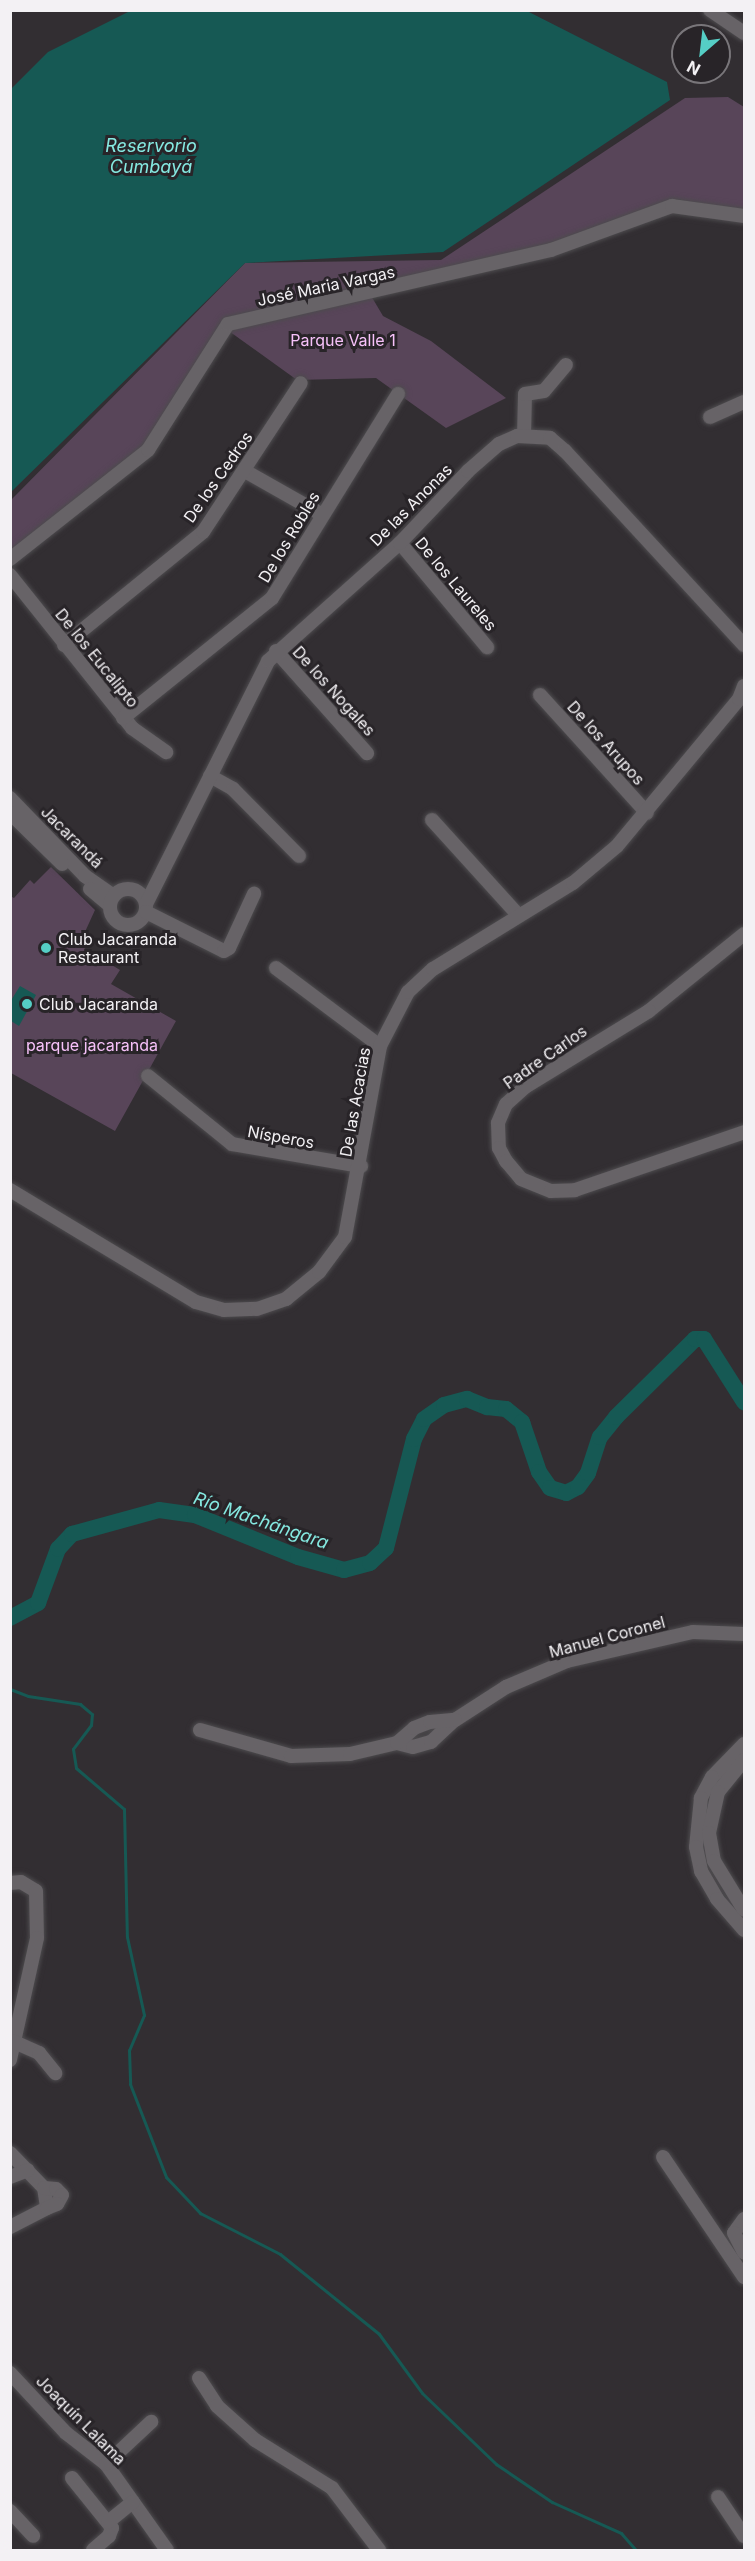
<!DOCTYPE html>
<html>
<head>
<meta charset="utf-8">
<style>
	body { margin:0 }
	#map { position:relative; width:755px; height:2561px; overflow:hidden; background:#322e32; font-family:Inter,sans-serif }
	div>[style] { position:absolute }
	.green>* { inset:0; background:#584559 }
	.water>* { inset:0; background:#165954 }
	.stream>* { height:3px; margin:-1.5px; padding:0 1.5px; transform-origin:1.5px; border-radius:1.5px; background:#165954 }
	.river>* { height:16px; margin:-8px; padding:0 8px; transform-origin:8px; border-radius:8px; background:#165954 }
	.roads { filter:drop-shadow(0 0 2px #4d4b4e) drop-shadow(0 0 2px #4d4b4e) }
	.minor>* { height:14px; margin:-7px; padding:0 7px; transform-origin:7px; border-radius:7px; background:#676367 }
	.minor>.ring { margin:-7px; padding:0; box-sizing:content-box; background:none; border:14px solid #676367; border-radius:50% }
	.dots>* { width:16px; height:16px; translate:-50% -50%; box-sizing:border-box; border:3px solid #282428; border-radius:50% }
	span { translate:-50% -50%; white-space:nowrap; text-align:center; line-height:1.15; -webkit-text-stroke:6px #282428; paint-order:stroke }
	.street-label { font-size:16px; color:#f3f1f4 }
	.park-label { font-size:16px; color:#f6c1f9 }
	.poi-label { font-size:16px; color:#f3f1f4 }
	.left { translate:0 -50%; text-align:left }
	.water-label { font-size:18px; color:#85e9e1; font-style:italic }
	.frame { position:absolute; inset:0; border:12px solid #f3f1f4; pointer-events:none }
	.north { position:absolute; left:671px; top:24px; width:60px; height:60px; box-sizing:border-box; background:#282428; border:2px solid #79767a; border-radius:50%; rotate:208deg; font-size:16px; font-weight:700; line-height:24px; text-align:center; color:#f3f1f4 }
	.north::after { content:''; display:block; margin:auto; width:21px; height:27px; background:#55cec5; clip-path:polygon(50% 0,100% 100%,50% 72%,0 100%) }
</style>
</head>
<body>
<div id="map">
	<div class="green">
		<div style="clip-path:polygon(728px 97px,744px 107px,744px 210px,675px 199px,550px 244px,223px 320px,145px 449px,11px 560px,11px 500px,245px 263px,441px 260px,685px 98px)"></div>
		<div style="clip-path:polygon(370px 294px,383px 316px,431px 341px,506px 398px,446px 428px,376px 378px,297px 380px,226px 329px)"></div>
		<div style="clip-path:polygon(51px 867px,95px 910px,79px 945px,120px 970px,111px 984px,176px 1021px,115px 1131px,11px 1073px,10px 896px,14px 898px,30px 880px,34px 884px)"></div>
	</div>
	<div class="water">
		<div style="clip-path:polygon(130px 11px,527px 11px,667px 82px,670px 100px,443px 252px,245px 263px,11px 492px,11px 89px,48px 52px)"></div>
		<div style="clip-path:polygon(20px 986px,36px 995px,19px 1026px,11px 1021px,10px 1002px)"></div>
	</div>
	<div class="stream">
		<div style="left:10px;top:1689px;width:19px;rotate:21deg"></div>
		<div style="left:28px;top:1696px;width:53px;rotate:8.7deg"></div>
		<div style="left:80px;top:1704px;width:16px;rotate:40deg"></div>
		<div style="left:92px;top:1714px;width:11px;rotate:95deg"></div>
		<div style="left:91px;top:1725px;width:30px;rotate:127deg"></div>
		<div style="left:73px;top:1749px;width:19px;rotate:81deg"></div>
		<div style="left:76px;top:1768px;width:63px;rotate:40.5deg"></div>
		<div style="left:124px;top:1809px;width:128px;rotate:88.7deg"></div>
		<div style="left:127px;top:1937px;width:80px;rotate:77.7deg"></div>
		<div style="left:144px;top:2015px;width:38px;rotate:113deg"></div>
		<div style="left:129px;top:2050px;width:34px;rotate:88deg"></div>
		<div style="left:130px;top:2084px;width:100px;rotate:68.8deg"></div>
		<div style="left:166px;top:2177px;width:50px;rotate:46.6deg"></div>
		<div style="left:200px;top:2213px;width:90px;rotate:27.1deg"></div>
		<div style="left:280px;top:2254px;width:127px;rotate:38.9deg"></div>
		<div style="left:379px;top:2334px;width:73px;rotate:53.9deg"></div>
		<div style="left:422px;top:2393px;width:103px;rotate:43.8deg"></div>
		<div style="left:496px;top:2464px;width:68px;rotate:34.2deg"></div>
		<div style="left:552px;top:2502px;width:76px;rotate:24.2deg"></div>
		<div style="left:621px;top:2533px;width:23px;rotate:49deg"></div>
	</div>
	<div class="river">
		<div style="left:10px;top:1618px;width:32px;rotate:-28deg"></div>
		<div style="left:38px;top:1603px;width:58px;rotate:-69.7deg"></div>
		<div style="left:58px;top:1549px;width:21px;rotate:-47deg"></div>
		<div style="left:72px;top:1534px;width:90px;rotate:-15.4deg"></div>
		<div style="left:159px;top:1510px;width:36px;rotate:8deg"></div>
		<div style="left:195px;top:1515px;width:111px;rotate:22.2deg"></div>
		<div style="left:298px;top:1557px;width:48px;rotate:15.8deg"></div>
		<div style="left:344px;top:1570px;width:27px;rotate:-15deg"></div>
		<div style="left:370px;top:1563px;width:22px;rotate:-43deg"></div>
		<div style="left:386px;top:1548px;width:113px;rotate:-75.6deg"></div>
		<div style="left:414px;top:1439px;width:22px;rotate:-63deg"></div>
		<div style="left:424px;top:1419px;width:24px;rotate:-35deg"></div>
		<div style="left:444px;top:1405px;width:24px;rotate:-15deg"></div>
		<div style="left:467px;top:1399px;width:22px;rotate:22deg"></div>
		<div style="left:487px;top:1407px;width:19px;rotate:6deg"></div>
		<div style="left:506px;top:1409px;width:21px;rotate:39deg"></div>
		<div style="left:522px;top:1422px;width:53px;rotate:71.2deg"></div>
		<div style="left:539px;top:1472px;width:19px;rotate:55deg"></div>
		<div style="left:550px;top:1488px;width:17px;rotate:17deg"></div>
		<div style="left:566px;top:1493px;width:13px;rotate:-27deg"></div>
		<div style="left:578px;top:1487px;width:17px;rotate:-54deg"></div>
		<div style="left:588px;top:1473px;width:38px;rotate:-72deg"></div>
		<div style="left:600px;top:1437px;width:26px;rotate:-51deg"></div>
		<div style="left:616px;top:1417px;width:111px;rotate:-44.6deg"></div>
		<div style="left:695px;top:1339px;width:9px"></div>
		<div style="left:704px;top:1339px;width:75px;rotate:57.6deg"></div>
	</div>
	<div class="roads">
		<div class="minor">
			<div style="left:710px;top:10px;width:41px;rotate:34.1deg"></div>
			<div style="left:710px;top:417px;width:37px;rotate:-24deg"></div>
			<div style="left:524px;top:436px;width:42px;rotate:-88.6deg"></div>
			<div style="left:525px;top:394px;width:19px;rotate:-9deg"></div>
			<div style="left:544px;top:391px;width:34px;rotate:-50deg"></div>
			<div style="left:245px;top:471px;width:87px;rotate:29.5deg"></div>
			<div style="left:400px;top:543px;width:136px;rotate:50.1deg"></div>
			<div style="left:10px;top:559px;width:176px;rotate:-38.3deg"></div>
			<div style="left:148px;top:450px;width:149px;rotate:-57.6deg"></div>
			<div style="left:228px;top:324px;width:331px;rotate:-12.9deg"></div>
			<div style="left:551px;top:250px;width:129px;rotate:-20deg"></div>
			<div style="left:672px;top:206px;width:73px;rotate:7.9deg"></div>
			<div style="left:10px;top:575px;width:196px;rotate:51.4deg"></div>
			<div style="left:132px;top:728px;width:42px;rotate:35.2deg"></div>
			<div style="left:64px;top:645px;width:179px;rotate:-39.1deg"></div>
			<div style="left:203px;top:532px;width:178px;rotate:-56.7deg"></div>
			<div style="left:276px;top:651px;width:137px;rotate:48.3deg"></div>
			<div style="left:540px;top:695px;width:159px;rotate:47.8deg"></div>
			<div style="left:123px;top:718px;width:191px;rotate:-38.8deg"></div>
			<div style="left:272px;top:598px;width:240px;rotate:-58.3deg"></div>
			<div style="left:210px;top:776px;width:26px;rotate:29deg"></div>
			<div style="left:233px;top:789px;width:94px;rotate:45.4deg"></div>
			<div style="left:10px;top:798px;width:108px;rotate:46.1deg"></div>
			<div style="left:85px;top:876px;width:35px;rotate:35deg"></div>
			<div style="left:10px;top:813px;width:73px;rotate:44.4deg"></div>
			<div style="left:432px;top:820px;width:128px;rotate:47.8deg"></div>
			<div style="left:90px;top:889px;width:26px;rotate:40deg"></div>
			<div class="ring" style="left:110px;top:889px;width:22px;height:22px"></div>
			<div style="left:146px;top:904px;width:272px;rotate:-63.3deg"></div>
			<div style="left:268px;top:661px;width:177px;rotate:-41.8deg"></div>
			<div style="left:400px;top:543px;width:99px;rotate:-46.6deg"></div>
			<div style="left:468px;top:471px;width:41px;rotate:-41.1deg"></div>
			<div style="left:499px;top:444px;width:20px;rotate:-24deg"></div>
			<div style="left:517px;top:436px;width:33px;rotate:3deg"></div>
			<div style="left:550px;top:438px;width:20px;rotate:41deg"></div>
			<div style="left:565px;top:451px;width:264px;rotate:47.3deg"></div>
			<div style="left:146px;top:912px;width:87px;rotate:26.6deg"></div>
			<div style="left:224px;top:951px;width:6px;rotate:-31deg"></div>
			<div style="left:229px;top:948px;width:60px;rotate:-65.2deg"></div>
			<div style="left:744px;top:934px;width:122px;rotate:141deg"></div>
			<div style="left:649px;top:1011px;width:145px;rotate:148.5deg"></div>
			<div style="left:525px;top:1087px;width:25px;rotate:138deg"></div>
			<div style="left:506px;top:1104px;width:21px;rotate:113deg"></div>
			<div style="left:498px;top:1123px;width:25px;rotate:88deg"></div>
			<div style="left:499px;top:1148px;width:15px;rotate:62deg"></div>
			<div style="left:506px;top:1161px;width:23px;rotate:50deg"></div>
			<div style="left:521px;top:1179px;width:32px;rotate:22deg"></div>
			<div style="left:551px;top:1191px;width:24px;rotate:-2deg"></div>
			<div style="left:575px;top:1190px;width:179px;rotate:-18.9deg"></div>
			<div style="left:276px;top:968px;width:130px;rotate:36.9deg"></div>
			<div style="left:148px;top:1076px;width:108px;rotate:39deg"></div>
			<div style="left:232px;top:1144px;width:131px;rotate:9.7deg"></div>
			<div style="left:10px;top:1190px;width:217px;rotate:31.1deg"></div>
			<div style="left:196px;top:1302px;width:29px;rotate:16deg"></div>
			<div style="left:224px;top:1310px;width:33px;rotate:-2deg"></div>
			<div style="left:257px;top:1309px;width:31px;rotate:-19deg"></div>
			<div style="left:286px;top:1299px;width:43px;rotate:-39.3deg"></div>
			<div style="left:319px;top:1272px;width:44px;rotate:-53.4deg"></div>
			<div style="left:345px;top:1237px;width:194px;rotate:-79.6deg"></div>
			<div style="left:380px;top:1046px;width:61px;rotate:-62.6deg"></div>
			<div style="left:408px;top:992px;width:34px;rotate:-43deg"></div>
			<div style="left:433px;top:969px;width:164px;rotate:-31.6deg"></div>
			<div style="left:573px;top:883px;width:57px;rotate:-40.1deg"></div>
			<div style="left:617px;top:846px;width:191px;rotate:-50.3deg"></div>
			<div style="left:739px;top:699px;width:14px;rotate:-69deg"></div>
			<div style="left:200px;top:1730px;width:95px;rotate:15.9deg"></div>
			<div style="left:291px;top:1756px;width:59px;rotate:-1.9deg"></div>
			<div style="left:350px;top:1754px;width:48px;rotate:-13.2deg"></div>
			<div style="left:397px;top:1743px;width:16px;rotate:14deg"></div>
			<div style="left:413px;top:1747px;width:19px;rotate:-16deg"></div>
			<div style="left:431px;top:1742px;width:33px;rotate:-43deg"></div>
			<div style="left:455px;top:1720px;width:61px;rotate:-32.9deg"></div>
			<div style="left:506px;top:1687px;width:66px;rotate:-23.1deg"></div>
			<div style="left:567px;top:1661px;width:129px;rotate:-13deg"></div>
			<div style="left:693px;top:1632px;width:51px;rotate:2.2deg"></div>
			<div style="left:397px;top:1743px;width:23px;rotate:-41deg"></div>
			<div style="left:414px;top:1728px;width:17px;rotate:-21deg"></div>
			<div style="left:430px;top:1722px;width:25px;rotate:-5deg"></div>
			<div style="left:744px;top:1744px;width:46px;rotate:134.1deg"></div>
			<div style="left:712px;top:1777px;width:24px;rotate:118deg"></div>
			<div style="left:701px;top:1798px;width:49px;rotate:95.8deg"></div>
			<div style="left:696px;top:1847px;width:25px;rotate:78deg"></div>
			<div style="left:701px;top:1871px;width:32px;rotate:60deg"></div>
			<div style="left:717px;top:1899px;width:41px;rotate:48.9deg"></div>
			<div style="left:744px;top:1760px;width:41px;rotate:129.1deg"></div>
			<div style="left:718px;top:1792px;width:42px;rotate:102.4deg"></div>
			<div style="left:709px;top:1833px;width:28px;rotate:80deg"></div>
			<div style="left:714px;top:1861px;width:57px;rotate:58.5deg"></div>
			<div style="left:10px;top:1883px;width:11px;rotate:-5deg"></div>
			<div style="left:21px;top:1882px;width:17px;rotate:31deg"></div>
			<div style="left:36px;top:1891px;width:47px;rotate:88.8deg"></div>
			<div style="left:37px;top:1938px;width:125px;rotate:102.5deg"></div>
			<div style="left:12px;top:2041px;width:30px;rotate:24deg"></div>
			<div style="left:39px;top:2053px;width:26px;rotate:51deg"></div>
			<div style="left:10px;top:2153px;width:49px;rotate:45.8deg"></div>
			<div style="left:44px;top:2188px;width:20px;rotate:81deg"></div>
			<div style="left:47px;top:2208px;width:42px;rotate:152.8deg"></div>
			<div style="left:663px;top:2157px;width:145px;rotate:56deg"></div>
			<div style="left:10px;top:2177px;width:19px;rotate:-21deg"></div>
			<div style="left:44px;top:2188px;width:12px;rotate:5deg"></div>
			<div style="left:56px;top:2189px;width:8px;rotate:45deg"></div>
			<div style="left:62px;top:2195px;width:10px;rotate:119deg"></div>
			<div style="left:57px;top:2204px;width:11px;rotate:158deg"></div>
			<div style="left:744px;top:2219px;width:17px;rotate:126deg"></div>
			<div style="left:734px;top:2233px;width:22px;rotate:63deg"></div>
			<div style="left:10px;top:2373px;width:82px;rotate:47deg"></div>
			<div style="left:66px;top:2433px;width:51px;rotate:37.8deg"></div>
			<div style="left:106px;top:2464px;width:105px;rotate:54.7deg"></div>
			<div style="left:199px;top:2378px;width:33px;rotate:57deg"></div>
			<div style="left:217px;top:2406px;width:51px;rotate:41.8deg"></div>
			<div style="left:255px;top:2440px;width:91px;rotate:31.9deg"></div>
			<div style="left:332px;top:2488px;width:78px;rotate:52.8deg"></div>
			<div style="left:106px;top:2464px;width:62px;rotate:-43deg"></div>
			<div style="left:72px;top:2478px;width:64px;rotate:51.3deg"></div>
			<div style="left:112px;top:2528px;width:9px;rotate:111deg"></div>
			<div style="left:109px;top:2536px;width:21px;rotate:139deg"></div>
			<div style="left:718px;top:2497px;width:47px;rotate:56.3deg"></div>
			<div style="left:10px;top:2511px;width:34px;rotate:47deg"></div>
			<div style="left:108px;top:2522px;width:32px;rotate:-39deg"></div>
		</div>
	</div>
	<div class="dots">
		<div style="left:46px;top:948px;background:#55cec5"></div>
		<div style="left:27px;top:1004px;background:#55cec5"></div>
	</div>
	<div class="street-label">
		<span style="left:326px;top:286px;rotate:-12deg">José Maria Vargas</span>
		<span style="left:218px;top:477px;rotate:-55deg">De los Cedros</span>
		<span style="left:411px;top:505px;rotate:-45deg">De las Anonas</span>
		<span style="left:289px;top:537px;rotate:-59deg">De los Robles</span>
		<span style="left:456px;top:584px;rotate:50deg">De los Laureles</span>
		<span style="left:97px;top:658px;rotate:51deg">De los Eucalipto</span>
		<span style="left:334px;top:691px;rotate:48deg">De los Nogales</span>
		<span style="left:606px;top:743px;rotate:48deg">De los Arupos</span>
		<span style="left:72px;top:837px;rotate:45deg">Jacarandá</span>
		<span style="left:545px;top:1057px;rotate:-35deg">Padre Carlos</span>
		<span style="left:355px;top:1102px;rotate:-80deg">De las Acacias</span>
		<span style="left:281px;top:1137px;rotate:10deg">Nísperos</span>
		<span style="left:607px;top:1637px;rotate:-15deg">Manuel Coronel</span>
		<span style="left:81px;top:2420px;rotate:45deg">Joaquín Lalama</span>
	</div>
	<div class="park-label">
		<span style="left:343px;top:340px">Parque Valle 1</span>
		<span style="left:92px;top:1045px">parque jacaranda</span>
	</div>
	<div class="poi-label">
		<span class="left" style="left:58px;top:948px">Club Jacaranda<br>Restaurant</span>
		<span class="left" style="left:39px;top:1004px">Club Jacaranda</span>
	</div>
	<div class="water-label">
		<span style="left:151px;top:157px">Reservorio<br>Cumbayá</span>
		<span style="left:261px;top:1521px;rotate:19deg">Río Machángara</span>
	</div>
	<div class="frame"></div>
	<div class="north">N</div>
</div>
</body>
</html>
